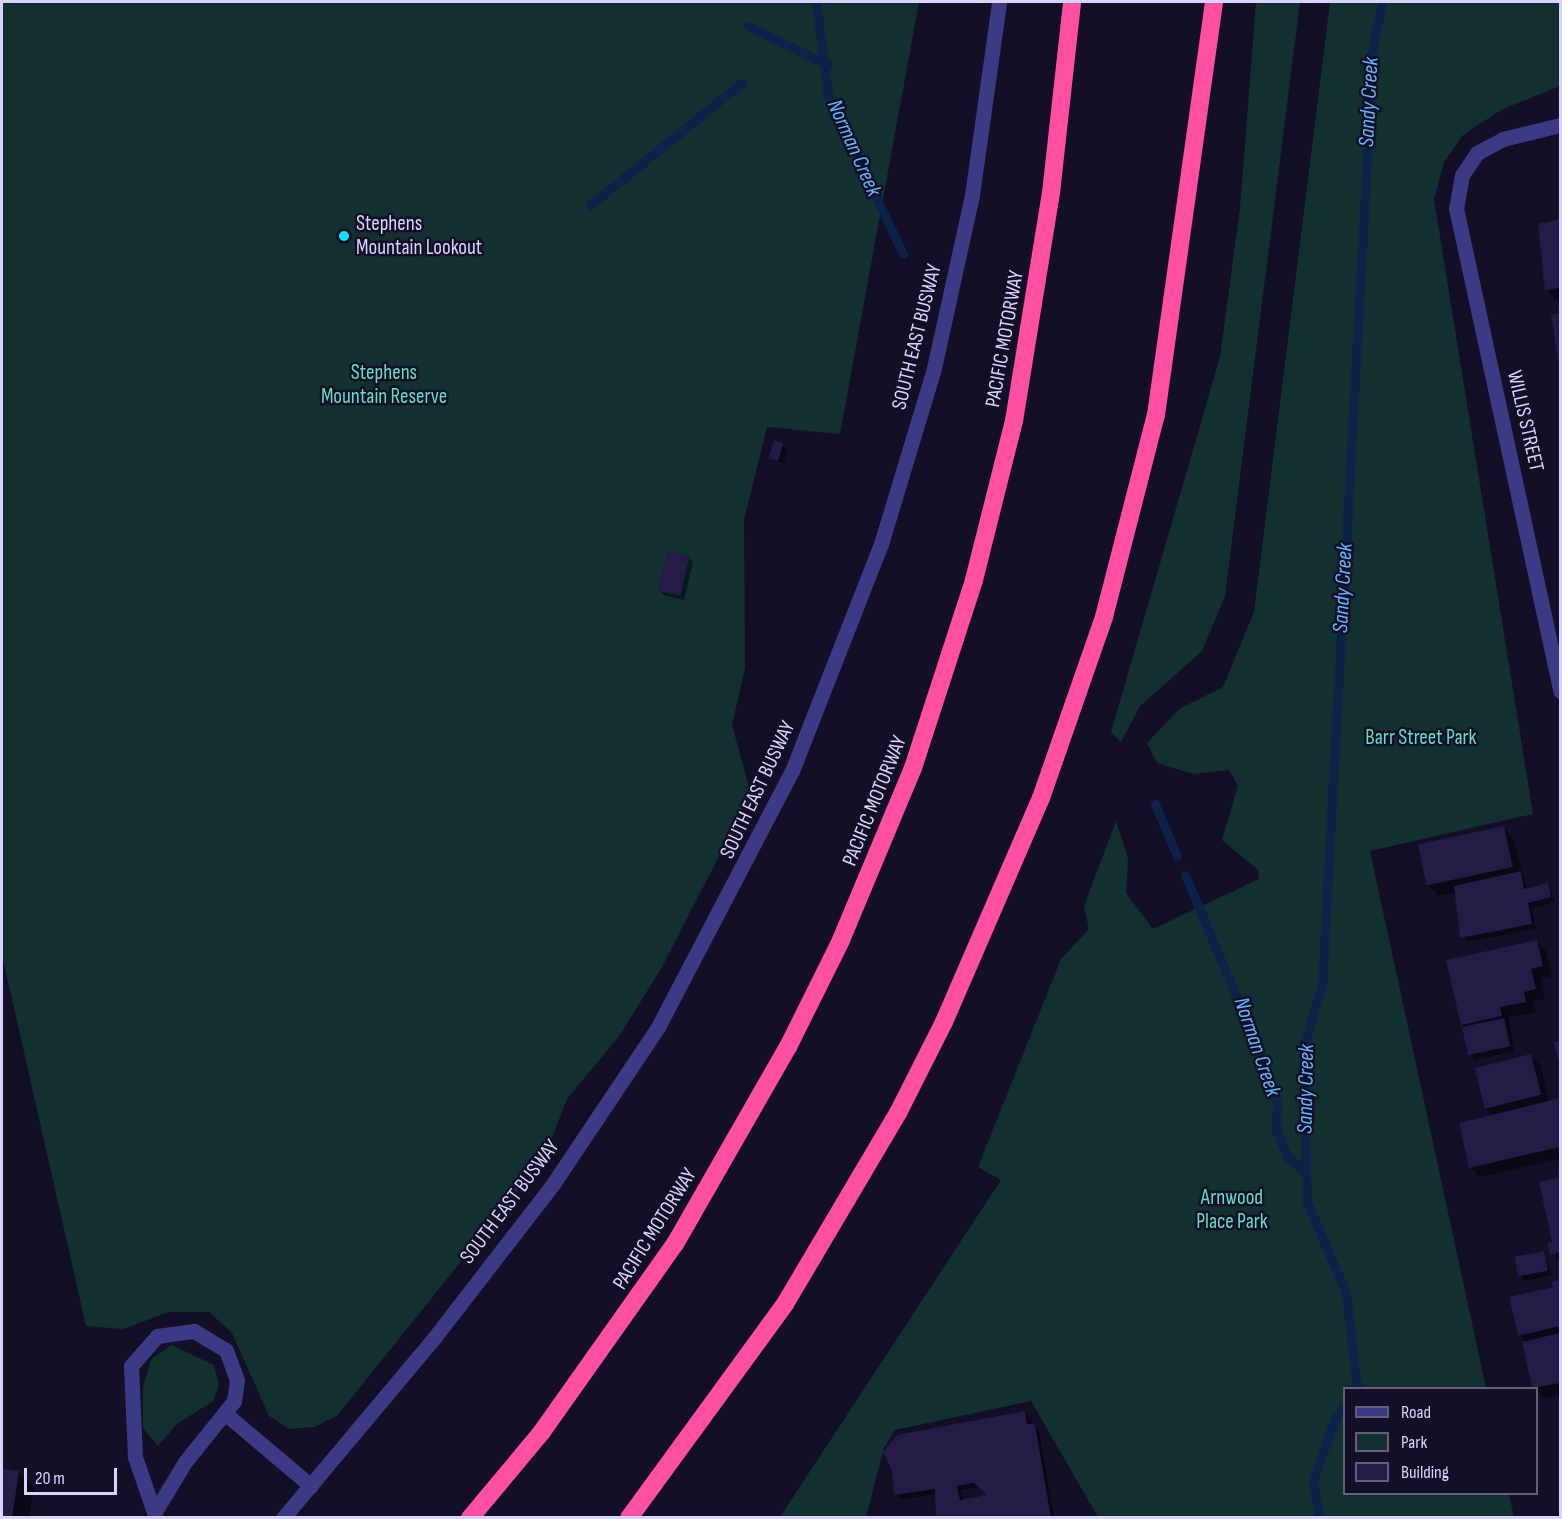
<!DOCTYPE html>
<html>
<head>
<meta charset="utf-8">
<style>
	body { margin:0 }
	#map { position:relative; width:1562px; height:1519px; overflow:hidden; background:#130f26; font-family:"Sofia Sans Condensed",sans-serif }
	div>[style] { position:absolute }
	.green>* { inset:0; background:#12302f }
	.shadow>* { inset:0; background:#0007 }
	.stream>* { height:9px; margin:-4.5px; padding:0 4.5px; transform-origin:4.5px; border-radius:4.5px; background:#0c2248 }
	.building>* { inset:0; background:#241b47; transform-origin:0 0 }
	.service>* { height:15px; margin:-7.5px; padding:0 7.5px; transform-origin:7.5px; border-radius:7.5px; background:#3d3a85 }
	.minor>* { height:15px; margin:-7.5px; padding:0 7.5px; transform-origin:7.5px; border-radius:7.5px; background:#3d3a85 }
	.motorway>* { height:18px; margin:-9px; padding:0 9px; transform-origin:9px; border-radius:9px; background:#ff4fa3 }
	.dots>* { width:16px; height:16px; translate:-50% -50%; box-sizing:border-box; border:3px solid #130f26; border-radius:50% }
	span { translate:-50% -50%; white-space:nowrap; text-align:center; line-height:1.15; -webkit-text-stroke:5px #130f26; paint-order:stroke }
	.poi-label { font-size:21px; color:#d9d4ff }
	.left { translate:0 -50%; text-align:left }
	.street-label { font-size:21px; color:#d9d4ff }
	.park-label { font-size:21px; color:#5fe0c0 }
	.water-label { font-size:22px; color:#62b6ff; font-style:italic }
	.frame { position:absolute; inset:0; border:3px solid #d9d4ff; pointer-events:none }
	.legend { position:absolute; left:1343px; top:1387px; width:195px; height:108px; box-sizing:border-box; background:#130f26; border:2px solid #625e7d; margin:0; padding:8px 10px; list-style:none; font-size:18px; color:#d9d4ff }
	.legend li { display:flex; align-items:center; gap:12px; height:30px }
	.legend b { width:30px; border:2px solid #625e7d }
	.scale { position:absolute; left:24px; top:1468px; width:93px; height:27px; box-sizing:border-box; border:3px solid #d9d4ff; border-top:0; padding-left:8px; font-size:18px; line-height:21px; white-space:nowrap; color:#d9d4ff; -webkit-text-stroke:4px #130f26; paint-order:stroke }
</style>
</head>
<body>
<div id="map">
	<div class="green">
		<div style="clip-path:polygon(2px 2px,919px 2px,840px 434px,767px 427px,744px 520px,745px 668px,732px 725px,751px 794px,662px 967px,620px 1035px,567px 1099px,544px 1158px,337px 1416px,314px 1427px,289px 1429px,269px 1416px,232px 1333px,209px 1312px,169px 1312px,123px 1329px,86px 1326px,2px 955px)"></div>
		<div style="clip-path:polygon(1256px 2px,1300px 2px,1225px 596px,1202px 651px,1140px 706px,1121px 742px,1111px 732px,1220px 357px,1240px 208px)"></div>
		<div style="clip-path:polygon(1330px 2px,1560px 2px,1560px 86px,1501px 110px,1463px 135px,1444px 162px,1434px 199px,1533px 814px,1370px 851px,1486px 1388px,1344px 1388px,1344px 1494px,1509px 1494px,1514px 1517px,1098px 1517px,1031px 1401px,895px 1430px,884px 1448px,866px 1517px,780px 1517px,1001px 1180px,978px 1167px,1061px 959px,1089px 929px,1084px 906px,1116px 821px,1128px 858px,1126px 893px,1153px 929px,1259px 879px,1258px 870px,1222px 840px,1238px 786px,1229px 770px,1193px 774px,1157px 763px,1147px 743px,1179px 709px,1223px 687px,1254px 612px)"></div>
		<div style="clip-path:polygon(172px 1345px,214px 1365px,219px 1385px,213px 1401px,177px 1424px,158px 1446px,143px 1428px,143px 1387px,151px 1359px)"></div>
	</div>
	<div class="shadow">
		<div style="clip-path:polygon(1560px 221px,1560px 299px,1556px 300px,1546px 290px,1540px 225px)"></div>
		<div style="clip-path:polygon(1560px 315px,1560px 353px,1553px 316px)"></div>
		<div style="clip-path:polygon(775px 442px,788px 449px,783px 464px,770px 457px)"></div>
		<div style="clip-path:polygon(688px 557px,693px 562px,684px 600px,664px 595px,659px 591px)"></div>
		<div style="clip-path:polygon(1503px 827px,1513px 838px,1527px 890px,1547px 885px,1555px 902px,1532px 908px,1536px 929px,1466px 942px,1456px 892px,1439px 896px,1429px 886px)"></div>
		<div style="clip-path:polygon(1536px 941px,1546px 951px,1552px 976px,1541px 978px,1545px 999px,1533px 1002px,1536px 1012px,1509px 1017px,1514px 1051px,1474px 1060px,1462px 1024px)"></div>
		<div style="clip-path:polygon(1531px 1056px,1541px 1066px,1549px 1103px,1560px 1100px,1560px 1159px,1480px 1177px,1470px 1167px,1494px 1116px,1485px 1107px)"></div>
		<div style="clip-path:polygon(1560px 1179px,1560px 1258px,1556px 1259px,1541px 1183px)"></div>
		<div style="clip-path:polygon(1544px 1253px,1552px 1275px,1526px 1281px,1521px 1277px)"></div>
		<div style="clip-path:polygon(1560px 1284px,1560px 1395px,1544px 1399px,1534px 1388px,1526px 1342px,1519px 1335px,1511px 1298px)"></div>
		<div style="clip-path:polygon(evenodd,1025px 1413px,1039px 1430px,1054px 1518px,937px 1518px,937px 1494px,900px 1499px,895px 1494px,1025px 1413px,980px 1487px,990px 1496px,963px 1501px,961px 1490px,980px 1487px)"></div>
		<div style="clip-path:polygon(2px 1469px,18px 1472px,34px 1487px,29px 1518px,2px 1518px)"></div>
	</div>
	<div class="stream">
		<div style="left:816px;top:2px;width:95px;rotate:82.7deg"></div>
		<div style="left:828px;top:96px;width:175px;rotate:64.6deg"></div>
		<div style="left:748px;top:26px;width:89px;rotate:26deg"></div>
		<div style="left:590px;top:205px;width:195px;rotate:-38.8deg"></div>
		<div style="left:1155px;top:804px;width:56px;rotate:67.1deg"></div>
		<div style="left:1185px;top:875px;width:190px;rotate:67.1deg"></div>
		<div style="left:1259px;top:1050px;width:56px;rotate:71.2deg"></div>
		<div style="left:1277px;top:1103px;width:26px;rotate:92deg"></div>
		<div style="left:1276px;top:1129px;width:31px;rotate:68deg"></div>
		<div style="left:1288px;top:1158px;width:23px;rotate:38deg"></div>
		<div style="left:1306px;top:1172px;width:30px;rotate:88deg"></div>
		<div style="left:1307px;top:1202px;width:99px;rotate:66.8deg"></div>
		<div style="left:1346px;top:1293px;width:96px;rotate:83.4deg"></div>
		<div style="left:1306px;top:1172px;width:128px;rotate:-90.9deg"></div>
		<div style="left:1304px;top:1044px;width:62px;rotate:-73deg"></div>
		<div style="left:1322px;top:985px;width:941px;rotate:-86.89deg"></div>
		<div style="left:1373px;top:45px;width:44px;rotate:-78.2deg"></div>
		<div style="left:1319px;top:1518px;width:39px;rotate:-99deg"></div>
		<div style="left:1313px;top:1479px;width:64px;rotate:-69.9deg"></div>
		<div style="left:1335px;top:1419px;width:15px;rotate:-53deg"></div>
	</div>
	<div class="building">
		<div style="clip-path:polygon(1560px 219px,1560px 287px,1545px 291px,1538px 224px)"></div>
		<div style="clip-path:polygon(1560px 313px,1560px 365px,1559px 365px,1551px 315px)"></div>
		<div style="left:774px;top:440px;width:10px;height:19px;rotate:17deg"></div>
		<div style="left:667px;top:551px;width:23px;height:41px;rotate:13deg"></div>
		<div style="left:1504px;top:826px;width:42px;height:88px;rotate:78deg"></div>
		<div style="clip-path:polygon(1521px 871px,1524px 889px,1548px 883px,1551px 897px,1528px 903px,1532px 924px,1460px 938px,1454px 886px)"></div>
		<div style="clip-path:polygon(1537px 940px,1543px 966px,1531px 969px,1536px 989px,1524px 992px,1526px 1002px,1500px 1007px,1502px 1016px,1461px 1025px,1446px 960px)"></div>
		<div style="left:1504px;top:1018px;width:29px;height:43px;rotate:78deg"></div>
		<div style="clip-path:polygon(1560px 1041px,1560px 1066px,1554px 1042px)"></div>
		<div style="left:1531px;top:1054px;width:42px;height:58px;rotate:76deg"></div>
		<div style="clip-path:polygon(1560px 1098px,1560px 1147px,1469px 1168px,1459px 1123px)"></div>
		<div style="clip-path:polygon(1560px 1177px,1560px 1252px,1550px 1255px,1547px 1243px,1552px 1242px,1539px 1182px)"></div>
		<div style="left:1544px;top:1251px;width:20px;height:30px;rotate:79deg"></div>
		<div style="clip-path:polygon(1560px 1280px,1560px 1326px,1518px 1336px,1509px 1297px,1553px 1287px,1551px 1282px)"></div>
		<div style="clip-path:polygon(1560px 1333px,1560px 1383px,1532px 1388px,1522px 1342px)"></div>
		<div style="clip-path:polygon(evenodd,1025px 1411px,1027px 1424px,1035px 1424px,1051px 1518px,936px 1518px,935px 1489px,894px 1495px,892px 1471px,883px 1452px,897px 1435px,1025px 1411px,974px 1483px,987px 1495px,960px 1500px,957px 1486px,974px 1483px)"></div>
		<div style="clip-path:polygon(2px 1468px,19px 1471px,12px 1518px,2px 1518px)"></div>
	</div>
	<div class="service">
		<div style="left:227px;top:1415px;width:110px;rotate:40.2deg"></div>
		<div style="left:283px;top:1518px;width:235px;rotate:-50deg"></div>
		<div style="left:434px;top:1338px;width:195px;rotate:-52.3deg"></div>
		<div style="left:553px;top:1184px;width:189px;rotate:-56.2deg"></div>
		<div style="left:658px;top:1027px;width:289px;rotate:-62.4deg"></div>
		<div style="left:792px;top:771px;width:244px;rotate:-68.6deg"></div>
		<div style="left:881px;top:544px;width:184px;rotate:-73.2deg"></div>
		<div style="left:934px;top:368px;width:177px;rotate:-77.6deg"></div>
		<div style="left:972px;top:195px;width:195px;rotate:-82deg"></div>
	</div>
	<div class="minor">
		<div style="left:1560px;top:125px;width:59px;rotate:166.2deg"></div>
		<div style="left:1503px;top:139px;width:30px;rotate:152deg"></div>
		<div style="left:1477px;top:153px;width:27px;rotate:124deg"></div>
		<div style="left:1462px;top:175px;width:34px;rotate:100deg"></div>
		<div style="left:1456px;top:208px;width:494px;rotate:77.8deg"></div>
		<div style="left:156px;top:1518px;width:65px;rotate:-109deg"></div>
		<div style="left:135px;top:1457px;width:91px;rotate:-92.5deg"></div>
		<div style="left:131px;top:1366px;width:40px;rotate:-49deg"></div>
		<div style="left:157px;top:1336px;width:37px;rotate:-8deg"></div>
		<div style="left:194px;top:1331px;width:37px;rotate:31deg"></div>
		<div style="left:226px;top:1350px;width:32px;rotate:70deg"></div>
		<div style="left:237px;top:1380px;width:21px;rotate:98deg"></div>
		<div style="left:234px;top:1401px;width:78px;rotate:128.8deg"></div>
		<div style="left:185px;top:1462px;width:56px;rotate:121.1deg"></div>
	</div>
	<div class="motorway">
		<div style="left:470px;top:1518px;width:111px;rotate:-50.1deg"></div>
		<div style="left:541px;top:1433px;width:232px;rotate:-54.7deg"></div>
		<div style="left:675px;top:1244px;width:227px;rotate:-60.2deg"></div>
		<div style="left:788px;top:1047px;width:119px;rotate:-63.6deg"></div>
		<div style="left:841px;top:940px;width:186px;rotate:-67.3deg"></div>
		<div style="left:913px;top:768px;width:198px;rotate:-72deg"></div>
		<div style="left:974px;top:580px;width:164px;rotate:-75.9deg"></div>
		<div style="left:1014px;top:421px;width:231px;rotate:-80.8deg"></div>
		<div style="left:1051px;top:193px;width:192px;rotate:-83.7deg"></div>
		<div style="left:629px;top:1518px;width:265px;rotate:-53.9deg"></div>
		<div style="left:785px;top:1304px;width:222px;rotate:-59.4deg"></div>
		<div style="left:898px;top:1113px;width:102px;rotate:-63.2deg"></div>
		<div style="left:944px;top:1022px;width:244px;rotate:-66.6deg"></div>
		<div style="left:1041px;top:798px;width:192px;rotate:-70.8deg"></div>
		<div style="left:1104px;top:617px;width:209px;rotate:-75.6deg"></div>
		<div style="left:1156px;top:415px;width:417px;rotate:-82deg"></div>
	</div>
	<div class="dots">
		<div style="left:344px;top:236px;background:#00e5ff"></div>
	</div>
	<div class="poi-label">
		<span class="left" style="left:356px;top:236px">Stephens<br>Mountain Lookout</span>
	</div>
	<div class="street-label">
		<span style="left:917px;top:337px;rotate:-76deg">SOUTH EAST BUSWAY</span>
		<span style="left:1005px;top:339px;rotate:-80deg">PACIFIC MOTORWAY</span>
		<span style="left:1525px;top:421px;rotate:77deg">WILLIS STREET</span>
		<span style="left:758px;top:790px;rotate:-65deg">SOUTH EAST BUSWAY</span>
		<span style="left:875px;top:801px;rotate:-68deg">PACIFIC MOTORWAY</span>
		<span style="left:510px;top:1202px;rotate:-53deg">SOUTH EAST BUSWAY</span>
		<span style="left:655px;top:1229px;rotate:-58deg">PACIFIC MOTORWAY</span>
	</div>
	<div class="park-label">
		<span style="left:384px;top:385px">Stephens<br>Mountain Reserve</span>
		<span style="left:1421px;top:738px">Barr Street Park</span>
		<span style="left:1232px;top:1210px">Arnwood<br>Place Park</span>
	</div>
	<div class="water-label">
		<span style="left:1369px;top:102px;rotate:-87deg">Sandy Creek</span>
		<span style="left:854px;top:148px;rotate:66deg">Norman Creek</span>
		<span style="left:1343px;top:588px;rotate:-87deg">Sandy Creek</span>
		<span style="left:1257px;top:1047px;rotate:71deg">Norman Creek</span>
		<span style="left:1306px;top:1089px;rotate:-89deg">Sandy Creek</span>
	</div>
	<div class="frame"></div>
	<ul class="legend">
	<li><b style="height:8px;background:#3d3a85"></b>Road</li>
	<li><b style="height:16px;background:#12302f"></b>Park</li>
	<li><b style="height:16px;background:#241b47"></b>Building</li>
	</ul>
	<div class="scale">20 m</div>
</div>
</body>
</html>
